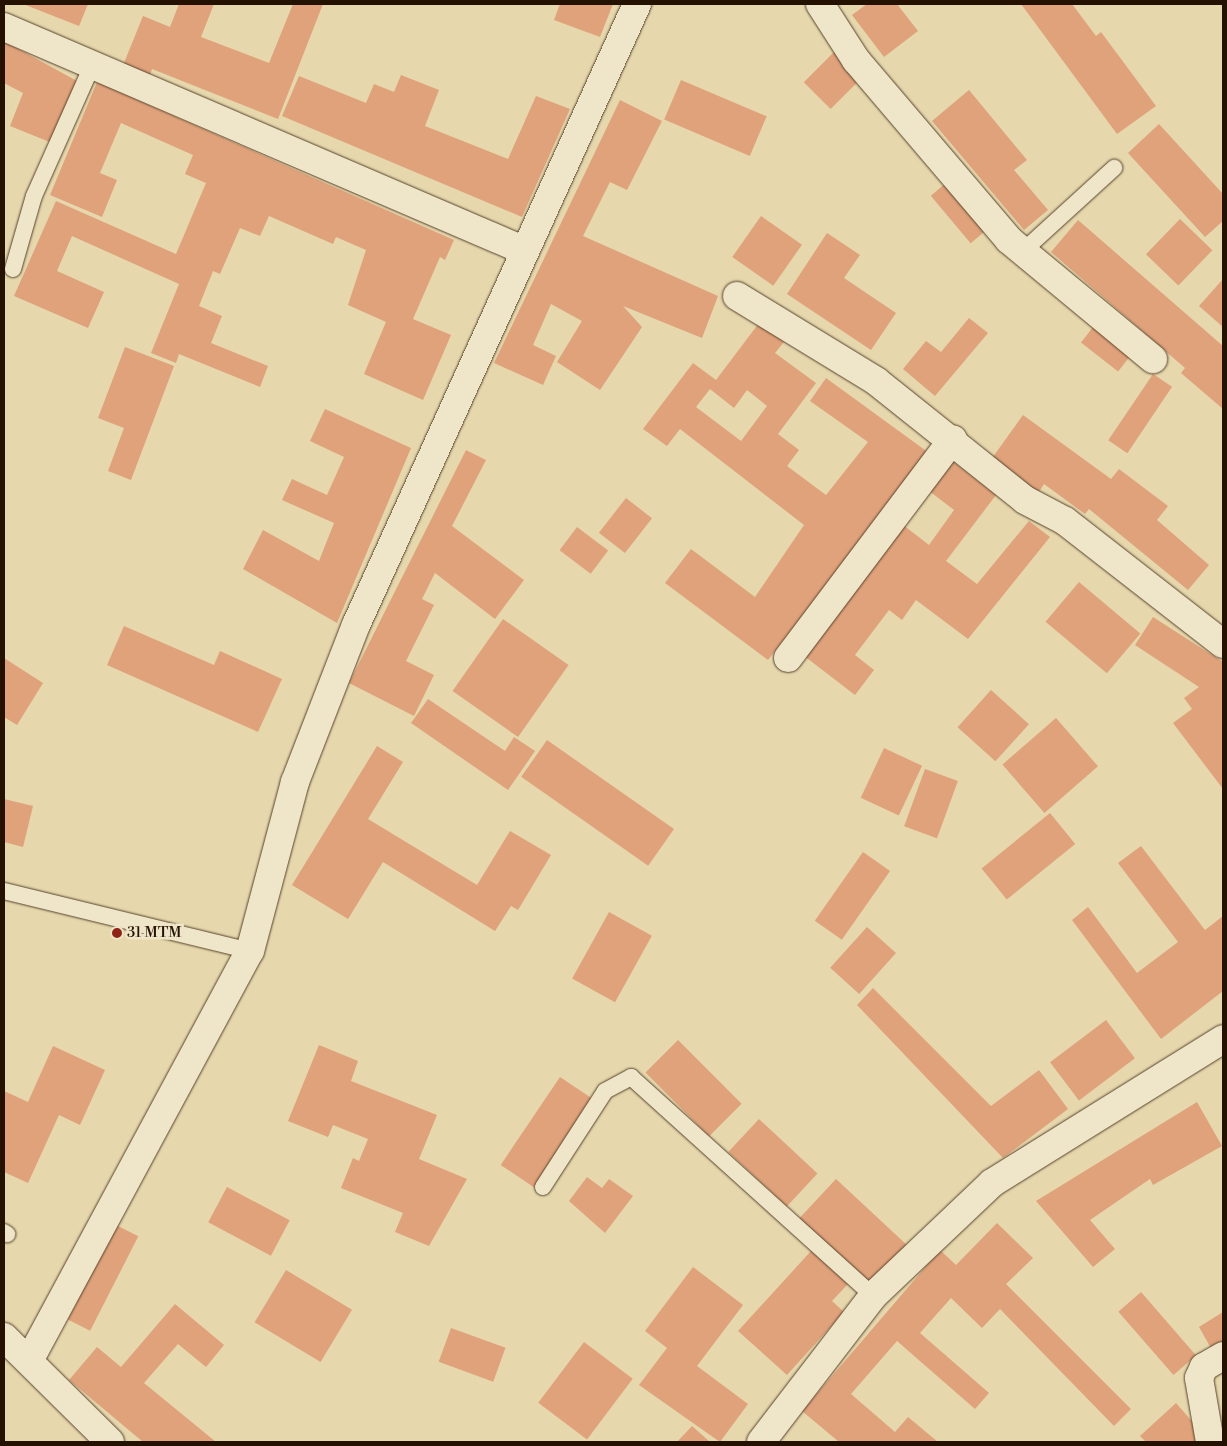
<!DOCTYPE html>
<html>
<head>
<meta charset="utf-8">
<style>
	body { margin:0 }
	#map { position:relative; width:1227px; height:1446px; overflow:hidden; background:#e6d7ac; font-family:"Libre Bodoni",serif }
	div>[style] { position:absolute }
	.building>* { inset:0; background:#e0a27b; transform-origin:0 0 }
	.roads { filter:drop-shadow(0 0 1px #55422b) drop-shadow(0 0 1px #55422b) }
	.service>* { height:16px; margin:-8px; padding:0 8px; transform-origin:8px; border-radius:8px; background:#efe5c9 }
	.minor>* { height:28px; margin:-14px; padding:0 14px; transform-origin:14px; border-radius:14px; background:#efe5c9 }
	.dots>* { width:14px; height:14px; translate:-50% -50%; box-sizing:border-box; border:2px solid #efe5c9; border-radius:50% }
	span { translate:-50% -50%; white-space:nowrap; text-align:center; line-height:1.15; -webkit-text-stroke:5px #efe5c9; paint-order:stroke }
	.poi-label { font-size:15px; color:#251100 }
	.left { translate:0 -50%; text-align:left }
	.frame { position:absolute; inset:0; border:5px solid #251100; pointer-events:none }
</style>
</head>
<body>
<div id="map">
	<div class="building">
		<div style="clip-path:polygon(23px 4px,88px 4px,79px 26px)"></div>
		<div style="clip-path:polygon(179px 4px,214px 4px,201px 37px,269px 63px,293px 4px,323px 4px,278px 119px,152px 69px,149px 78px,122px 68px,143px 16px,170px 27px)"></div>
		<div style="clip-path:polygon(560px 4px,613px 4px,600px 37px,554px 20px)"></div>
		<div style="clip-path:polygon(867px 4px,897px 4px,918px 31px,884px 57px,852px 15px)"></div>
		<div style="clip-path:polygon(1021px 4px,1072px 4px,1096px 36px,1101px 32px,1156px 106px,1117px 134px)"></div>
		<div style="clip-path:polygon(4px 41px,77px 81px,52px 143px,10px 126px,23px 93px,4px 83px)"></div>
		<div style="left:837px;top:49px;width:38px;height:47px;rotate:45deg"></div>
		<div style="clip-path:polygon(401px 75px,439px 90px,425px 126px,508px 159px,536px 96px,570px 109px,522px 217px,282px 116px,299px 76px,366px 103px,374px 84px,394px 92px)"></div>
		<div style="left:681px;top:80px;width:93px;height:43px;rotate:23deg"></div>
		<div style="clip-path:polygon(97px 82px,454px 240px,445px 260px,440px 257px,413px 319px,451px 335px,423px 400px,364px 374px,386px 322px,348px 305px,366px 250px,336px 237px,333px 244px,269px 216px,260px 236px,240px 228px,220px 274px,213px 271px,199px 306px,222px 316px,211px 343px,268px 366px,260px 387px,179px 354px,176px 363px,151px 353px,179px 284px,72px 236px,57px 271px,104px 292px,88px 328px,14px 296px,56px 201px,176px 254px,206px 183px,185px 174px,193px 155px,121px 123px,100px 173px,117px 180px,102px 217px,50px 195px)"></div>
		<div style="clip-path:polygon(969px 90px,1027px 160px,1014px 170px,1048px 210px,1024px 230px,932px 121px)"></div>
		<div style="clip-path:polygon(620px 100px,662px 121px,627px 190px,610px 182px,583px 236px,718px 296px,702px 338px,623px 306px,642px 327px,600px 390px,557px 362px,582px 321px,551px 304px,533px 345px,556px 356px,543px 385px,494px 363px)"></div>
		<div style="clip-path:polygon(1159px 124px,1223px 194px,1223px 221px,1205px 237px,1128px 153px)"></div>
		<div style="left:953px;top:177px;width:62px;height:29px;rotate:50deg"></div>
		<div style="left:761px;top:216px;width:50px;height:50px;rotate:35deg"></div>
		<div style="left:1180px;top:219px;width:45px;height:49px;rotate:44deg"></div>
		<div style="clip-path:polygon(1078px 220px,1223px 346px,1223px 409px,1181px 373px,1185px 368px,1051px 252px)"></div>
		<div style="clip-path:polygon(827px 233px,860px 255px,844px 278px,896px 313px,871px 350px,787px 294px)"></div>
		<div style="clip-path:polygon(1223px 279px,1223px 327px,1199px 306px)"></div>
		<div style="clip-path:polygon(969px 318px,988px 333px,935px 396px,903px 369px,926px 341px,941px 352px)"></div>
		<div style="left:1097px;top:322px;width:47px;height:26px;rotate:38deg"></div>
		<div style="clip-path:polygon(evenodd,759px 323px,784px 342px,775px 353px,816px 383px,778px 434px,799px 450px,787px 466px,826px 495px,868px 442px,810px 401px,826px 378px,929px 453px,768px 660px,665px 583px,691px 549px,755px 597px,804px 525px,680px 429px,667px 446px,643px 429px,693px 363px,716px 380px,759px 323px,710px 389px,734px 408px,747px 390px,767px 406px,741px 441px,696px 407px,710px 389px)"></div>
		<div style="clip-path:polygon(125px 347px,174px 366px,131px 480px,108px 471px,124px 428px,98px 418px)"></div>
		<div style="left:1153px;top:374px;width:23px;height:80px;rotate:34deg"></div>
		<div style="clip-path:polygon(325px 409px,411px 448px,337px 623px,243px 569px,263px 530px,319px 561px,334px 523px,282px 500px,292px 479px,327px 495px,344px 457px,310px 441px)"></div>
		<div style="clip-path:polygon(1023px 415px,1111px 479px,1119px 469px,1168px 506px,1157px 520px,1209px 565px,1188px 590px,1089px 509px,1085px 514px,1044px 484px,1037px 495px,990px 461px)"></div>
		<div style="clip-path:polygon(466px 450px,486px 460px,452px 526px,524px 580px,495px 619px,435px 573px,422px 599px,434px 605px,406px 661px,434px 675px,414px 716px,349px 683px)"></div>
		<div style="clip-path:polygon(947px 457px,996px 495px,946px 561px,977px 584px,1029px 521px,1050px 537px,968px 639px,916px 600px,902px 620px,889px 610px,855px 655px,874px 670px,855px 695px,799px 652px,898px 521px,929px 545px,954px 510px,924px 487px)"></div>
		<div style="left:626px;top:498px;width:33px;height:44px;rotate:38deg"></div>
		<div style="left:577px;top:527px;width:39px;height:29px;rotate:37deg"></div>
		<div style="left:1079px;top:582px;width:80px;height:52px;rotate:40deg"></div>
		<div style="clip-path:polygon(1153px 617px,1223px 662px,1223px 789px,1173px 723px,1192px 709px,1184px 698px,1199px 687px,1135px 645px)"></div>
		<div style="left:503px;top:619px;width:80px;height:88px;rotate:35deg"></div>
		<div style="clip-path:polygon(124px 626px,214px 665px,220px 651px,282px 679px,258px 732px,107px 665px)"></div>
		<div style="clip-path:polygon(4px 658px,43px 683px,17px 725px,4px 717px)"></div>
		<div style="left:991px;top:690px;width:51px;height:50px;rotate:42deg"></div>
		<div style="clip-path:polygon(428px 699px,505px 751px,514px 737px,535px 751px,508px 790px,411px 723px)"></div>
		<div style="left:1056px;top:718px;width:64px;height:71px;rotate:49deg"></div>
		<div style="left:547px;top:740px;width:155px;height:45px;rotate:35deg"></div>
		<div style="clip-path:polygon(377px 746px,403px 762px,368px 819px,477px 885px,510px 831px,551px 855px,518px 910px,511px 906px,495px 931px,383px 862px,348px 919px,292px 885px)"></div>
		<div style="left:884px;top:748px;width:42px;height:55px;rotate:25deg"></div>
		<div style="left:925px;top:769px;width:35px;height:61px;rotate:20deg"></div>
		<div style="clip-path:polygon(4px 799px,33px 806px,23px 847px,4px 842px)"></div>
		<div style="left:1050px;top:813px;width:40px;height:88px;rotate:51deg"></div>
		<div style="clip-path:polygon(1141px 846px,1205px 930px,1223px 916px,1223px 991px,1161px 1039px,1072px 920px,1088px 907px,1137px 973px,1178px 942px,1118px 863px)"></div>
		<div style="left:863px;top:852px;width:33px;height:84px;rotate:35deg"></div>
		<div style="left:609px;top:912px;width:49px;height:76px;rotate:29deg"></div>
		<div style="left:867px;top:927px;width:39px;height:55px;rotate:42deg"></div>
		<div style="clip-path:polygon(873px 988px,991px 1106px,1039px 1070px,1068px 1109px,1003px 1158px,857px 1005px)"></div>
		<div style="left:1106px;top:1020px;width:48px;height:70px;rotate:53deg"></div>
		<div style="left:678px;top:1040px;width:90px;height:46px;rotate:45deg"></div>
		<div style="clip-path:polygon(319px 1045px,358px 1061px,351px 1081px,437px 1115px,419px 1159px,467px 1179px,429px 1246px,395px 1232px,403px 1213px,341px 1188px,353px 1158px,359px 1161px,368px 1139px,333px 1125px,328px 1137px,288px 1121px)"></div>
		<div style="clip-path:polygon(53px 1046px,105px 1070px,80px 1125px,59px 1115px,28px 1183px,4px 1172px,4px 1091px,28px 1102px)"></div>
		<div style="left:560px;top:1077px;width:40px;height:106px;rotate:34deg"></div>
		<div style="clip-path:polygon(1197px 1102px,1222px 1146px,1153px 1185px,1150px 1179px,1090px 1220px,1115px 1249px,1093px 1267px,1036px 1201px)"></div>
		<div style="left:759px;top:1119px;width:80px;height:45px;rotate:43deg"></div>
		<div style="clip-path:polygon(587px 1177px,602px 1188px,609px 1179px,633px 1196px,605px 1233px,569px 1201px)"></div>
		<div style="left:836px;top:1179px;width:98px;height:54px;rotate:43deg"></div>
		<div style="left:227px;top:1187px;width:71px;height:40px;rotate:28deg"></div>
		<div style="clip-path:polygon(997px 1223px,1033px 1258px,1006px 1284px,1131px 1409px,1114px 1426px,1000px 1309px,982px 1328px,951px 1298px,920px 1333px,989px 1393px,975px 1409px,897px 1341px,851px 1394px,895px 1432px,908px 1417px,938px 1442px,839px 1442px,802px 1411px,940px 1250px,956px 1265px)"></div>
		<div style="left:116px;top:1225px;width:25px;height:106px;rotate:27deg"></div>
		<div style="clip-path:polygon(811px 1251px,848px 1284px,832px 1301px,844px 1312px,787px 1375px,738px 1331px)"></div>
		<div style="clip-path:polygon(693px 1267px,743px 1305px,697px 1366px,748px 1404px,720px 1442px,639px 1385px,667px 1348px,645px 1331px)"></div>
		<div style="left:286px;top:1270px;width:77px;height:61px;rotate:31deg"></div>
		<div style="left:1141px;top:1292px;width:84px;height:30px;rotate:49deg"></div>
		<div style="clip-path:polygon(175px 1304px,224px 1345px,206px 1367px,178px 1344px,144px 1383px,216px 1442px,143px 1442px,69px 1380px,97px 1347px,121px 1367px)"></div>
		<div style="clip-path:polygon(1223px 1312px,1223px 1343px,1212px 1350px,1199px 1327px)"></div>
		<div style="left:451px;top:1328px;width:58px;height:36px;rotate:20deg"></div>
		<div style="left:584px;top:1342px;width:61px;height:76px;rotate:37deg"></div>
		<div style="clip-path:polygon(1176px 1403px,1204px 1435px,1195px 1442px,1146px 1442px,1140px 1436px)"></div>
		<div style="clip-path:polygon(692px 1426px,710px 1442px,677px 1442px)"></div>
	</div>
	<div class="roads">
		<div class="service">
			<div style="left:1022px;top:252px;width:125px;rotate:-42.4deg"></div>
			<div style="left:13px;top:269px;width:76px;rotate:-74deg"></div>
			<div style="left:34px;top:196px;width:142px;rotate:-66deg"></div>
			<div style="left:4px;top:891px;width:253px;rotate:13.7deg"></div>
			<div style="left:543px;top:1187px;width:114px;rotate:-57.1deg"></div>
			<div style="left:605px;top:1091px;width:30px;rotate:-28deg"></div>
			<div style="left:631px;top:1077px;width:326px;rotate:42.1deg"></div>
			<div style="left:4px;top:1232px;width:4px;rotate:34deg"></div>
		</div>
		<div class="minor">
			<div style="left:820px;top:4px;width:67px;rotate:57.3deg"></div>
			<div style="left:856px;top:60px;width:236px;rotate:49.6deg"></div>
			<div style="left:1009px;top:240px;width:187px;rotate:39.6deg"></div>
			<div style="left:4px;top:27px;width:565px;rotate:23.25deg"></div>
			<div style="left:737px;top:296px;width:163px;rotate:31.4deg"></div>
			<div style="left:876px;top:381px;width:191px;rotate:38.6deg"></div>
			<div style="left:1025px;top:500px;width:45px;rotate:27.7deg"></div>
			<div style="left:1065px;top:521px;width:200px;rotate:37.9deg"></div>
			<div style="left:788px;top:658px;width:274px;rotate:-53deg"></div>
			<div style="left:4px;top:1337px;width:149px;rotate:44.7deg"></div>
			<div style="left:30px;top:1359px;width:464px;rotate:-61.7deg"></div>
			<div style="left:250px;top:951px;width:175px;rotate:-75.1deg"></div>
			<div style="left:295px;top:782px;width:168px;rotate:-68.8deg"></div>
			<div style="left:356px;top:625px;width:682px;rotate:-65.65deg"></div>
			<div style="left:761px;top:1442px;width:184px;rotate:-52.5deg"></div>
			<div style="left:873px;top:1296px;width:164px;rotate:-43.5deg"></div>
			<div style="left:992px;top:1183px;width:272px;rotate:-31.9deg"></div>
			<div style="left:1210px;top:1442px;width:65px;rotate:-99.8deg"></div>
			<div style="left:1199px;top:1378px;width:12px;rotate:-66deg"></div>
			<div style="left:1204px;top:1367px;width:22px;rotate:-30deg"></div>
		</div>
	</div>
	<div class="dots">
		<div style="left:117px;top:933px;background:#8f2418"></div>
	</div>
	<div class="poi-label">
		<span class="left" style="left:127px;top:933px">31 MTM</span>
	</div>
	<div class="frame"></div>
</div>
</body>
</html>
